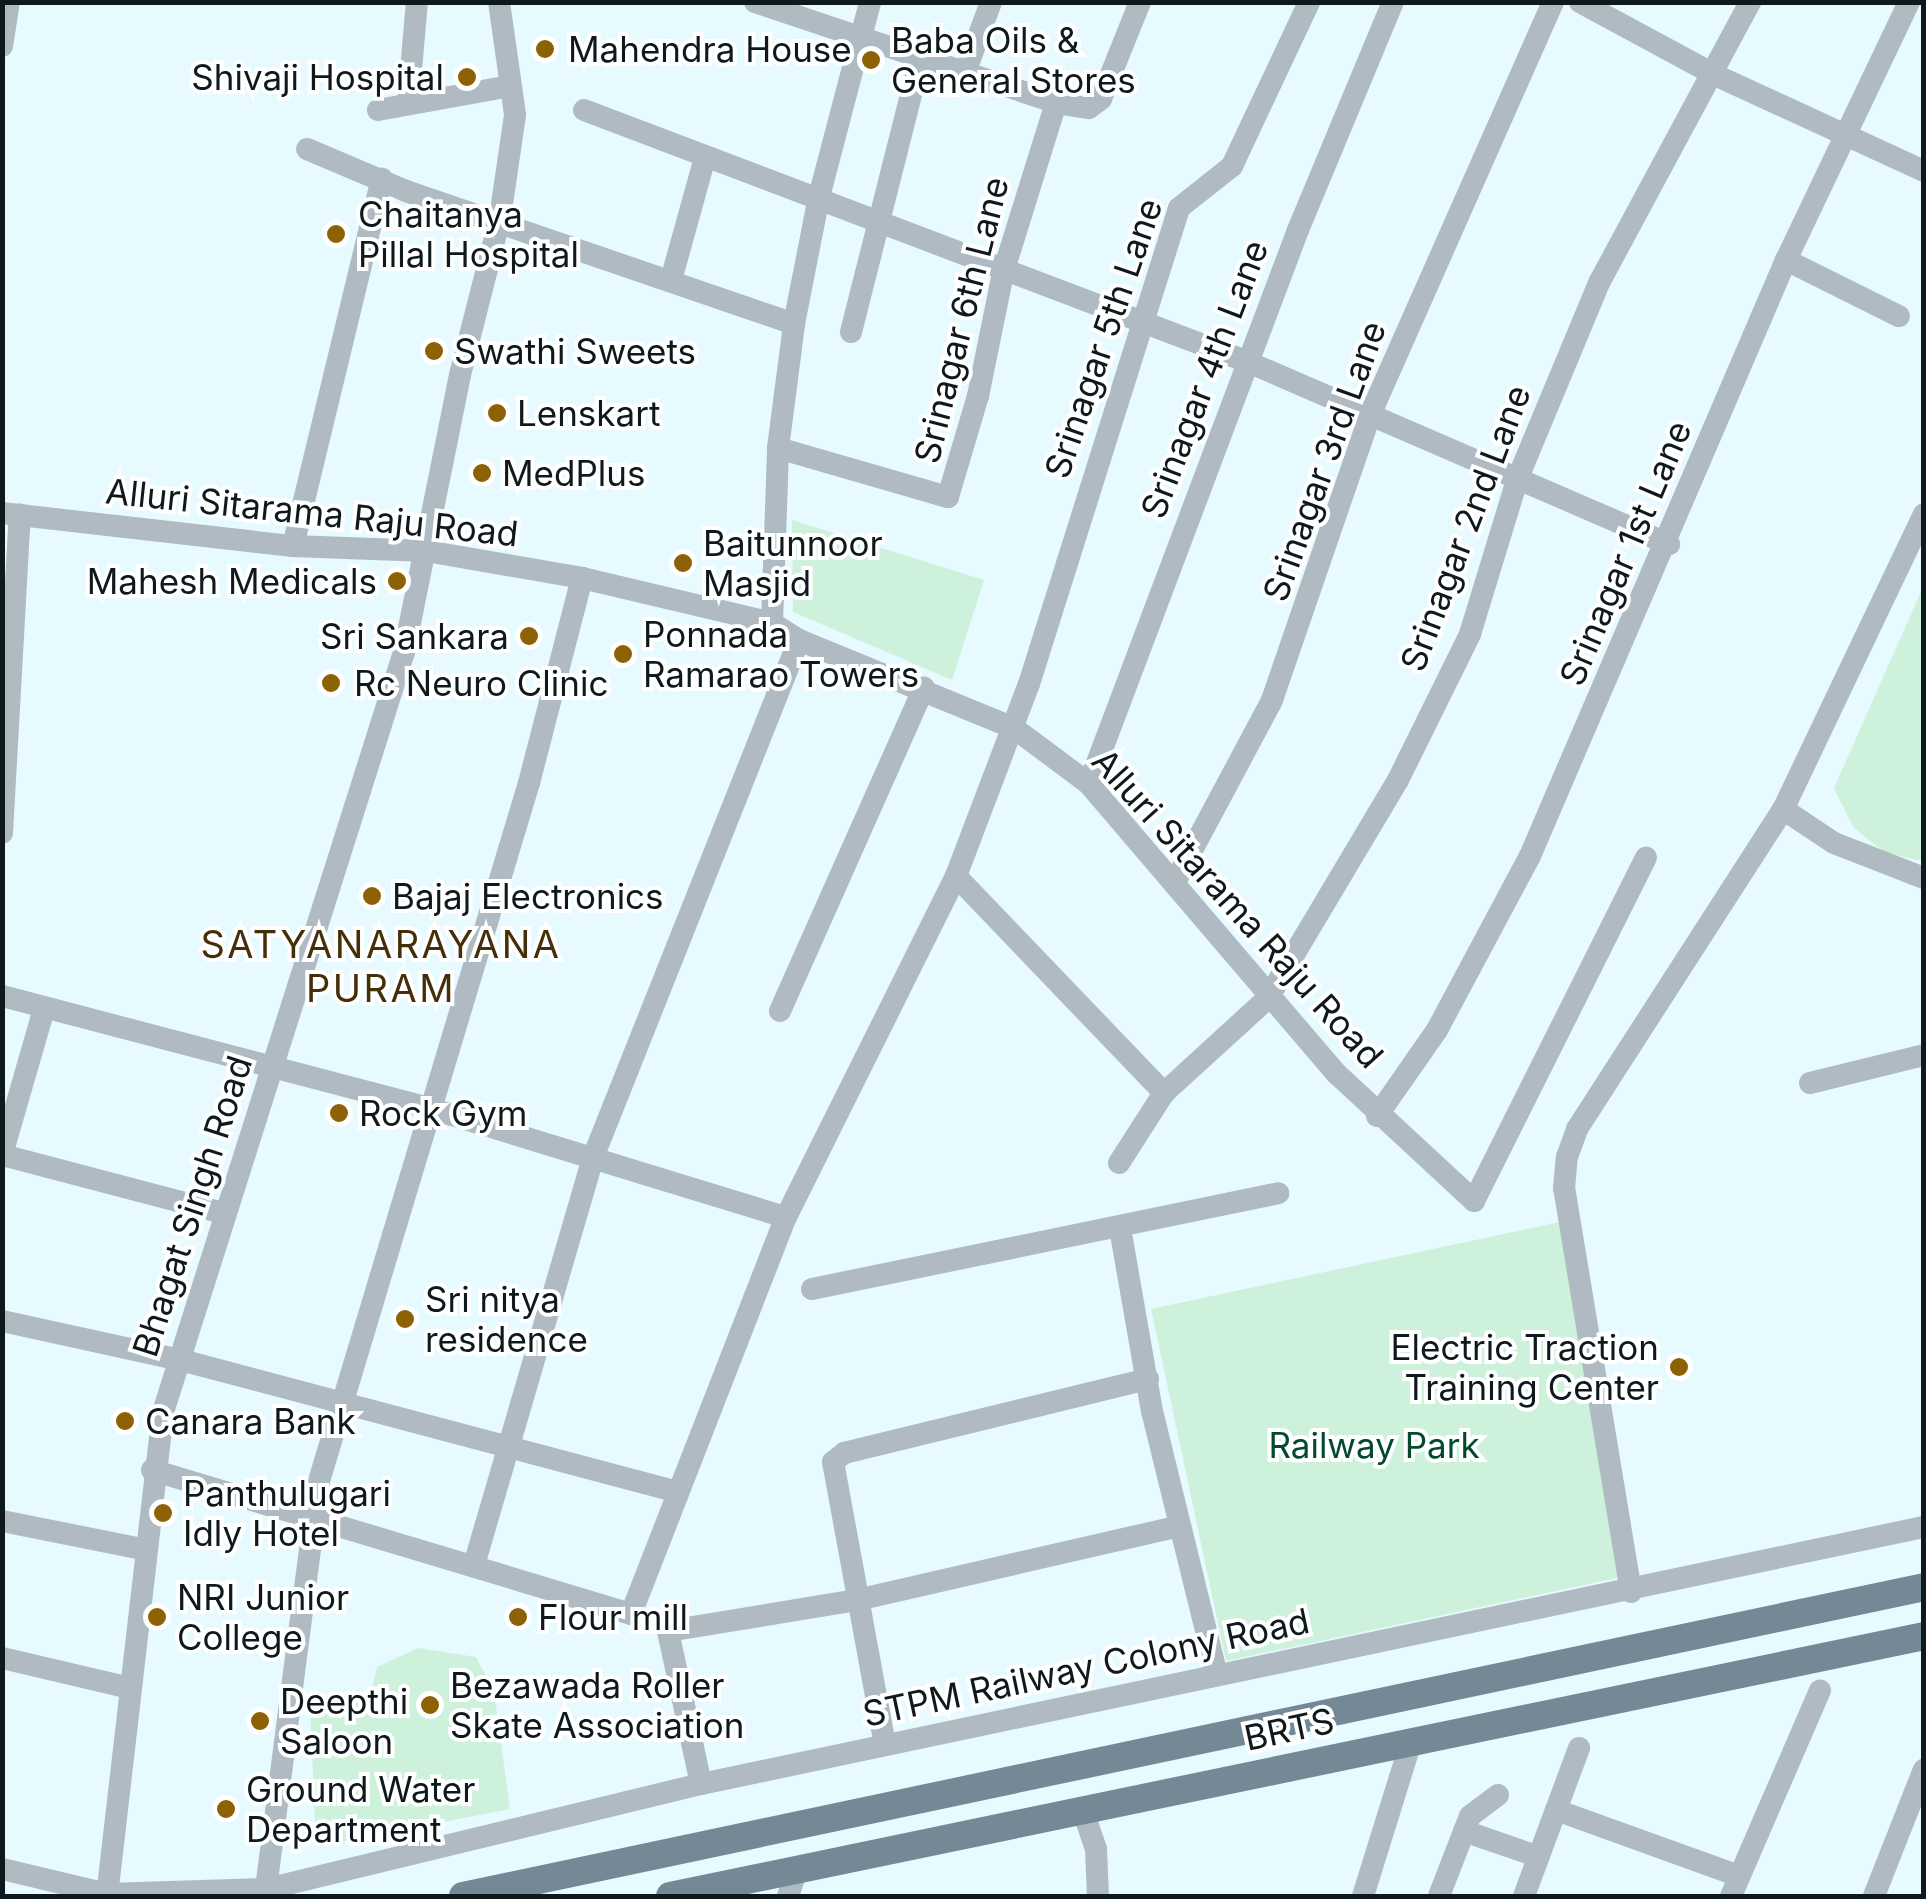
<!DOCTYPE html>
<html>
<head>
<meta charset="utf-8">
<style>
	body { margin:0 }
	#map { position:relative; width:1926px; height:1899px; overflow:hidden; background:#e6faff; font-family:Inter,sans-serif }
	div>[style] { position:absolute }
	.green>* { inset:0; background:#cef1dc; transform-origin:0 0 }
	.minor>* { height:22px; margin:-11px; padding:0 11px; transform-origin:11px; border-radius:11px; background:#b0bac2 }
	.major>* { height:28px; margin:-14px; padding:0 14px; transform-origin:14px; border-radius:14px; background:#758896 }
	.dots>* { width:28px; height:28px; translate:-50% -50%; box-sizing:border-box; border:5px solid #fff; border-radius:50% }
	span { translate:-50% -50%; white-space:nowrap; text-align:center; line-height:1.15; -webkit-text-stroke:8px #fff; paint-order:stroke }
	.poi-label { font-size:35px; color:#0d191c }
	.left { translate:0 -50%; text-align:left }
	.right { translate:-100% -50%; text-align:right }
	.street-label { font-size:35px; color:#0d191c }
	.park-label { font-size:35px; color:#03492e }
	.neighbourhood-label { font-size:38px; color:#442f09; letter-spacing:2.5px }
	.frame { position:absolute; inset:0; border:5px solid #0d191c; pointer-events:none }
</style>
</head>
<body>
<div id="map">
	<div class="green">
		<div style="clip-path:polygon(792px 520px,984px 580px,952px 680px,793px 612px)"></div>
		<div style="clip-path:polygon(1923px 587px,1923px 861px,1885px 853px,1853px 827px,1834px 788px)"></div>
		<div style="left:1560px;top:1222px;width:360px;height:418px;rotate:78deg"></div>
		<div style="clip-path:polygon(418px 1648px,476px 1657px,494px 1692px,510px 1809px,316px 1847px,310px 1707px,369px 1700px,377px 1667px)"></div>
	</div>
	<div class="minor">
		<div style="left:499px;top:2px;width:114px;rotate:81.9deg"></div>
		<div style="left:515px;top:115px;width:104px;rotate:98.3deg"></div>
		<div style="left:500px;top:218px;width:162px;rotate:104.3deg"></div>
		<div style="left:460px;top:375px;width:283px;rotate:101.4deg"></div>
		<div style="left:404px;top:652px;width:797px;rotate:107.59deg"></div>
		<div style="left:163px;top:1412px;width:485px;rotate:96.6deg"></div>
		<div style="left:107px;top:1894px;width:160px;rotate:-1.8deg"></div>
		<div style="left:267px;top:1889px;width:447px;rotate:-13.6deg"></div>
		<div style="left:701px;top:1784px;width:1250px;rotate:-11.87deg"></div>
		<div style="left:755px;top:2px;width:317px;rotate:18.5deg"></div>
		<div style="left:1056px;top:103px;width:33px;rotate:9deg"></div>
		<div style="left:1089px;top:108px;width:15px;rotate:-37deg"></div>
		<div style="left:1101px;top:99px;width:105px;rotate:-68.1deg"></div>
		<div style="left:1580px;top:2px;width:153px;rotate:28.4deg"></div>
		<div style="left:1715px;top:75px;width:230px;rotate:24.7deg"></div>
		<div style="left:2px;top:46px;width:45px;rotate:-81deg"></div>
		<div style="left:966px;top:70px;width:72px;rotate:-69.8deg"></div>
		<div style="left:408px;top:104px;width:102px;rotate:-85deg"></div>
		<div style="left:378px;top:110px;width:134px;rotate:-10.3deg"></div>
		<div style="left:584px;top:110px;width:710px;rotate:20.78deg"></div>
		<div style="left:1248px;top:362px;width:459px;rotate:23.4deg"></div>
		<div style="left:307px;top:149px;width:108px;rotate:23deg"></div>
		<div style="left:406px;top:191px;width:410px;rotate:18.9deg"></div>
		<div style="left:1786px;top:260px;width:126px;rotate:26.4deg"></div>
		<div style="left:671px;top:280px;width:128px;rotate:-74.5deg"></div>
		<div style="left:851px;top:332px;width:286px;rotate:-75.8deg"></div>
		<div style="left:778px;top:448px;width:177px;rotate:16.1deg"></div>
		<div style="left:948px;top:497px;width:105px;rotate:-73.5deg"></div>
		<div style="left:978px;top:396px;width:126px;rotate:-78.5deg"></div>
		<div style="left:1003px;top:273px;width:178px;rotate:-72.7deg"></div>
		<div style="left:2px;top:513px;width:293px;rotate:6.5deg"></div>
		<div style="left:293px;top:546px;width:133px;rotate:2.2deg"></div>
		<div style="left:426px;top:551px;width:158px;rotate:9.8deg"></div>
		<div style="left:582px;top:578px;width:195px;rotate:13.3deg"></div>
		<div style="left:772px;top:623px;width:32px;rotate:32deg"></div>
		<div style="left:799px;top:640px;width:232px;rotate:22.3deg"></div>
		<div style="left:1014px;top:728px;width:94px;rotate:36.7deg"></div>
		<div style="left:1089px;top:784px;width:382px;rotate:49.5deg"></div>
		<div style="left:1337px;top:1074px;width:187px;rotate:42.8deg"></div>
		<div style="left:1474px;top:1201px;width:384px;rotate:-63.4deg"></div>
		<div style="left:1924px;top:514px;width:327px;rotate:115.5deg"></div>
		<div style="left:1783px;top:809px;width:61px;rotate:33.7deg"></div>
		<div style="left:1834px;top:843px;width:97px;rotate:21.3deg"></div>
		<div style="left:293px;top:546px;width:378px;rotate:-76.4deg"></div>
		<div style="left:772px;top:623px;width:175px;rotate:-88deg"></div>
		<div style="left:778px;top:448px;width:125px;rotate:-82.6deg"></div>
		<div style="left:794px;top:324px;width:129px;rotate:-78.9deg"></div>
		<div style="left:819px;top:197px;width:202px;rotate:-75.3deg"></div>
		<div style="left:1089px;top:784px;width:592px;rotate:-69.33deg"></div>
		<div style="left:1298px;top:230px;width:247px;rotate:-67.4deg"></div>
		<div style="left:2px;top:833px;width:319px;rotate:-86.8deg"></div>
		<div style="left:956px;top:876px;width:301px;rotate:46.2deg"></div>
		<div style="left:1175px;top:882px;width:206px;rotate:-61.9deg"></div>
		<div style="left:1272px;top:700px;width:301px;rotate:-71deg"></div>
		<div style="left:1370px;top:415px;width:452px;rotate:-66.1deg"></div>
		<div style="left:2px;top:996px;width:445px;rotate:14.7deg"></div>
		<div style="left:432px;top:1109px;width:370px;rotate:17deg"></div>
		<div style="left:780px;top:1011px;width:354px;rotate:-66deg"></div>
		<div style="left:1810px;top:1083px;width:117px;rotate:-13.8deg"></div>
		<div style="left:1377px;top:1116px;width:105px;rotate:-55.1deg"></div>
		<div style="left:1437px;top:1030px;width:197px;rotate:-61.9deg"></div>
		<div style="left:1530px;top:856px;width:649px;rotate:-66.76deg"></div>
		<div style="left:1786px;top:260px;width:286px;rotate:-64.5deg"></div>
		<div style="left:3px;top:1151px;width:148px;rotate:-73.9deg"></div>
		<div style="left:2px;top:1155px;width:228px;rotate:14.7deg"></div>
		<div style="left:1119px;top:1163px;width:83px;rotate:-57.3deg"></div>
		<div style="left:1164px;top:1093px;width:141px;rotate:-42.4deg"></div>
		<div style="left:1268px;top:998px;width:254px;rotate:-59.2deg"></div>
		<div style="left:1398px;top:780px;width:163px;rotate:-63.7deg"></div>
		<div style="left:1470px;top:634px;width:161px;rotate:-73deg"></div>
		<div style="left:1517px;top:480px;width:216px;rotate:-67.4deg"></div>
		<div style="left:1600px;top:281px;width:317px;rotate:-61.7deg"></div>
		<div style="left:1120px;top:1228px;width:186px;rotate:80.1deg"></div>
		<div style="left:1152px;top:1411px;width:269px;rotate:76.2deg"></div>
		<div style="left:812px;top:1289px;width:476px;rotate:-11.6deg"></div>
		<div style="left:2px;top:1321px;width:179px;rotate:12.3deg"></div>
		<div style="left:177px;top:1359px;width:514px;rotate:14.87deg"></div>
		<div style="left:152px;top:1470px;width:500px;rotate:16.73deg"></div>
		<div style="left:631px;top:1614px;width:426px;rotate:-68.7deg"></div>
		<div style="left:786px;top:1217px;width:381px;rotate:-63.5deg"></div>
		<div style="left:956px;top:876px;width:205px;rotate:-69.2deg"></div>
		<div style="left:1029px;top:684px;width:499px;rotate:-72.5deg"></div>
		<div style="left:1179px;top:208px;width:68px;rotate:-38.4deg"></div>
		<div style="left:1232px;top:166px;width:181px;rotate:-64.8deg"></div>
		<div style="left:2px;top:1521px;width:143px;rotate:11.3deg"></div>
		<div style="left:474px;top:1565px;width:427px;rotate:-73.7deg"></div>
		<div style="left:594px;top:1155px;width:554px;rotate:-68.29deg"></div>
		<div style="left:1631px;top:1592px;width:409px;rotate:-99.4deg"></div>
		<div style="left:1564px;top:1189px;width:32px;rotate:-85deg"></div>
		<div style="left:1567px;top:1157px;width:30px;rotate:-70deg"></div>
		<div style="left:1577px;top:1129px;width:381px;rotate:-57.2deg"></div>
		<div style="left:2px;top:1658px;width:127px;rotate:13.2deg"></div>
		<div style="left:885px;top:1745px;width:288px;rotate:-100.4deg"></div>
		<div style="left:833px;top:1462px;width:14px;rotate:-39deg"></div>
		<div style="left:844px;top:1453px;width:313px;rotate:-13.7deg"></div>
		<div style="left:701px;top:1784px;width:157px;rotate:-102.2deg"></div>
		<div style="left:668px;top:1631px;width:192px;rotate:-9.3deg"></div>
		<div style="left:857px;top:1600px;width:331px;rotate:-12.9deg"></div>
		<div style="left:1556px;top:1810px;width:192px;rotate:19.8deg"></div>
		<div style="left:1083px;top:1811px;width:40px;rotate:71.1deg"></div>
		<div style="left:1096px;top:1849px;width:47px;rotate:87.6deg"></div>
		<div style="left:1464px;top:1831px;width:79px;rotate:19.1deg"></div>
		<div style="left:2px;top:1869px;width:108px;rotate:13.4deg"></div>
		<div style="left:265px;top:1896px;width:418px;rotate:-82.6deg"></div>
		<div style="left:319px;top:1481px;width:729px;rotate:-73.26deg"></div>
		<div style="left:529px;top:783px;width:212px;rotate:-75.5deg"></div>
		<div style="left:788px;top:1896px;width:28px;rotate:-71deg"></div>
		<div style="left:1363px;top:1896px;width:161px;rotate:-72.7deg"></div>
		<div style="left:1439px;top:1896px;width:86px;rotate:-68.8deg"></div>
		<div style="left:1470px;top:1816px;width:35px;rotate:-37deg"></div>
		<div style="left:1524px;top:1896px;width:158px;rotate:-69.6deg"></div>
		<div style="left:1731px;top:1896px;width:224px;rotate:-66.6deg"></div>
		<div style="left:1874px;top:1896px;width:136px;rotate:-68.5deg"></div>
	</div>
	<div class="major">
		<div style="left:463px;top:1896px;width:1493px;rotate:-11.94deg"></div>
		<div style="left:670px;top:1896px;width:1281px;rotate:-11.71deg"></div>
	</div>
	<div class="dots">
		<div style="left:545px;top:49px;background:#8c6205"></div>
		<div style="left:871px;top:60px;background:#8c6205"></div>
		<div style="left:467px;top:77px;background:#8c6205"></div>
		<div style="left:336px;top:234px;background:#8c6205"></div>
		<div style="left:434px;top:351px;background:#8c6205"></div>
		<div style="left:497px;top:413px;background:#8c6205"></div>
		<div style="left:482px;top:473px;background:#8c6205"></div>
		<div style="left:683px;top:563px;background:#8c6205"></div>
		<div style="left:397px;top:581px;background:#8c6205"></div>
		<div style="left:529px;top:636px;background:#8c6205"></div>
		<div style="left:623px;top:654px;background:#8c6205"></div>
		<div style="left:331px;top:683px;background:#8c6205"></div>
		<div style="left:372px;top:896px;background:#8c6205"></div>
		<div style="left:339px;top:1113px;background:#8c6205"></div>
		<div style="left:405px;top:1319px;background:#8c6205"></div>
		<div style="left:1679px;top:1367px;background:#8c6205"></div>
		<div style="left:125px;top:1421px;background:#8c6205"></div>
		<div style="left:163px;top:1513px;background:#8c6205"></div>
		<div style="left:157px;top:1617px;background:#8c6205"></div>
		<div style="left:518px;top:1617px;background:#8c6205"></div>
		<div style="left:430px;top:1705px;background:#8c6205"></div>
		<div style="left:260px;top:1721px;background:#8c6205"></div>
		<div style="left:226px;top:1809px;background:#8c6205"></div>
	</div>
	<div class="poi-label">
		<span class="left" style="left:891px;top:60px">Baba Oils &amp;<br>General Stores</span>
		<span class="left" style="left:568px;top:49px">Mahendra House</span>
		<span class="right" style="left:444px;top:77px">Shivaji Hospital</span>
		<span class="left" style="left:358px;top:234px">Chaitanya<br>Pillal Hospital</span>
		<span class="left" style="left:454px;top:351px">Swathi Sweets</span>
		<span class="left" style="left:517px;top:413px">Lenskart</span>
		<span class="left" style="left:502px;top:473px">MedPlus</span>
		<span class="left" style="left:703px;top:563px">Baitunnoor<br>Masjid</span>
		<span class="right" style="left:377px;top:581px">Mahesh Medicals</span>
		<span class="left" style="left:643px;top:654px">Ponnada<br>Ramarao Towers</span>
		<span class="right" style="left:509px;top:636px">Sri Sankara</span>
		<span class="left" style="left:354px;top:683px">Rc Neuro Clinic</span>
		<span class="left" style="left:392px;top:896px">Bajaj Electronics</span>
		<span class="left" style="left:359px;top:1113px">Rock Gym</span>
		<span class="left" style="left:425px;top:1319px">Sri nitya<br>residence</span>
		<span class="right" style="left:1659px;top:1367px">Electric Traction<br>Training Center</span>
		<span class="left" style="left:145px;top:1421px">Canara Bank</span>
		<span class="left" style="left:183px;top:1513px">Panthulugari<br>Idly Hotel</span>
		<span class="left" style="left:177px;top:1617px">NRI Junior<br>College</span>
		<span class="left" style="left:538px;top:1617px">Flour mill</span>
		<span class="left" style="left:450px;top:1705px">Bezawada Roller<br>Skate Association</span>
		<span class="left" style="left:280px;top:1721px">Deepthi<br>Saloon</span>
		<span class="left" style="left:246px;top:1809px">Ground Water<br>Department</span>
	</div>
	<div class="street-label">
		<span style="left:961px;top:320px;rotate:-76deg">Srinagar 6th Lane</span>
		<span style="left:1103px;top:338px;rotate:-71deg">Srinagar 5th Lane</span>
		<span style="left:1204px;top:379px;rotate:-69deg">Srinagar 4th Lane</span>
		<span style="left:1324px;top:461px;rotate:-70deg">Srinagar 3rd Lane</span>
		<span style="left:312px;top:512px;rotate:6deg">Alluri Sitarama Raju Road</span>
		<span style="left:1465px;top:528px;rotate:-69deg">Srinagar 2nd Lane</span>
		<span style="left:1625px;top:553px;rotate:-67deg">Srinagar 1st Lane</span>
		<span style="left:1238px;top:908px;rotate:48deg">Alluri Sitarama Raju Road</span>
		<span style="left:192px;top:1206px;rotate:-72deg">Bhagat Singh Road</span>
		<span style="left:1086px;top:1667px;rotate:-12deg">STPM Railway Colony Road</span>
		<span style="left:1289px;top:1729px;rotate:-12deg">BRTS</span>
	</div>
	<div class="park-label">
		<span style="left:1374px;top:1445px">Railway Park</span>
	</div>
	<div class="neighbourhood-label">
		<span style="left:381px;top:967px">SATYANARAYANA<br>PURAM</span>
	</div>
	<div class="frame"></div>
</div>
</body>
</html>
